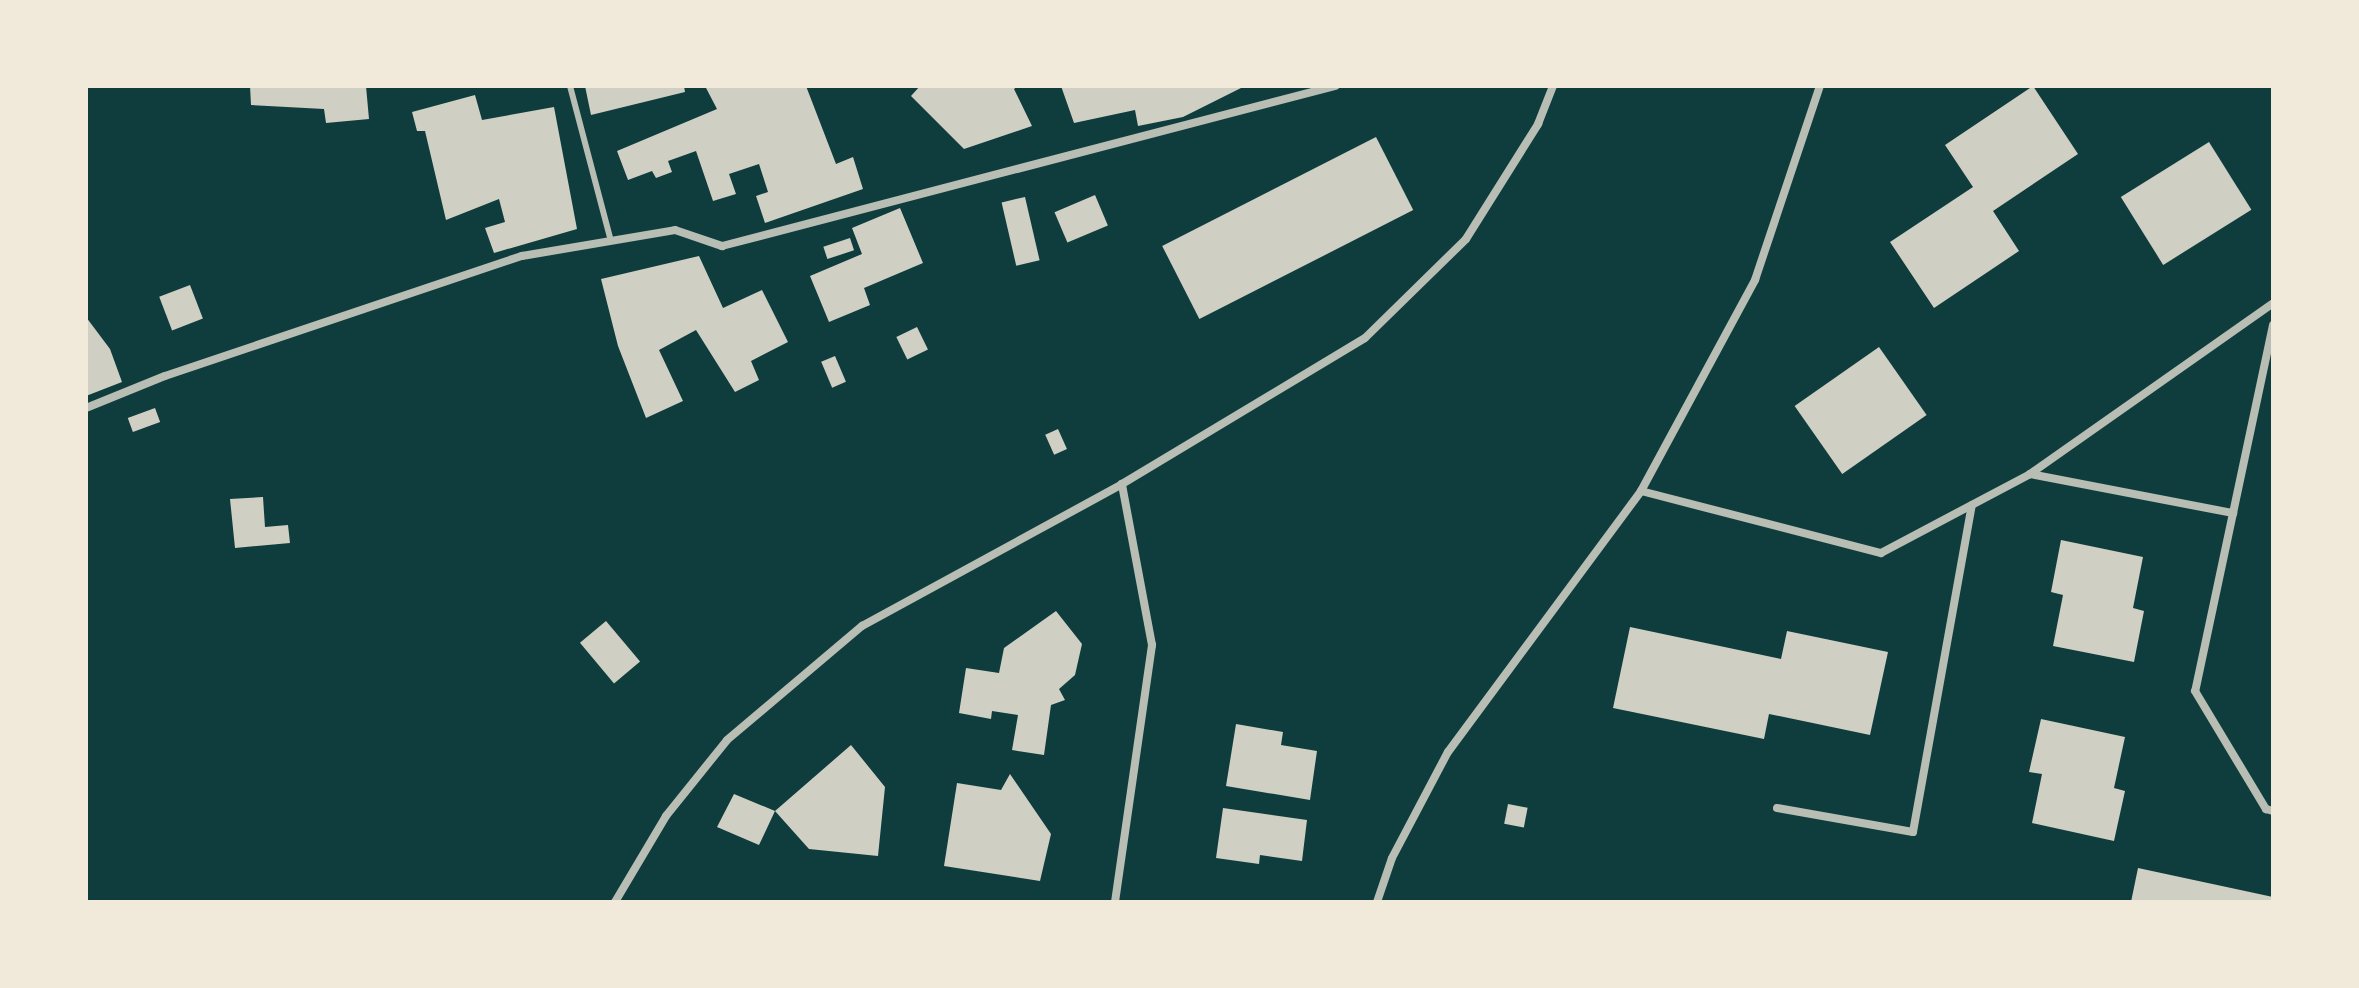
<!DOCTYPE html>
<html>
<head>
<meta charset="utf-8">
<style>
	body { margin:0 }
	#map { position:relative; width:2359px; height:988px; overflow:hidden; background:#0f3d3e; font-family:Commissioner,sans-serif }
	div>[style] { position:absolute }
	.building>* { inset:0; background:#cfcfc3; transform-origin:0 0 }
	.service>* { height:6px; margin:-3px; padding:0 3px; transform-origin:3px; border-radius:3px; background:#b8beb3 }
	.minor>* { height:8px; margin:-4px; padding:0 4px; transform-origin:4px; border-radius:4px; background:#b8beb3 }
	span { translate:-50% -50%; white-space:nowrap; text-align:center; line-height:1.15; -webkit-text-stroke:7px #f1e9da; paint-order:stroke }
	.frame { position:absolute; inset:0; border:88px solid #f1e9da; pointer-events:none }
</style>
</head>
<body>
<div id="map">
	<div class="building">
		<div style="clip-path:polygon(250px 86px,366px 86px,369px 119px,326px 123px,324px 109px,251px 105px)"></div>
		<div style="clip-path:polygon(585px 86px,684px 86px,685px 92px,591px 115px)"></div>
		<div style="clip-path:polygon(705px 86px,806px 86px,836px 164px,853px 157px,863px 189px,765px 223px,756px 196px,768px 192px,759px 164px,729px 174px,736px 194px,713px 201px,696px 151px,668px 161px,672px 172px,656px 178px,652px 171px,628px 180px,617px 151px,717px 109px)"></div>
		<div style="clip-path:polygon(920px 86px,1018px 86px,1014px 89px,1032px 126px,964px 149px,911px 96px)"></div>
		<div style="clip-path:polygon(1061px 86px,1245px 86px,1183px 117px,1138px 126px,1135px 110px,1074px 123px)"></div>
		<div style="clip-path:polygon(2033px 86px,2078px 154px,1993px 211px,2019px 251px,1934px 308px,1890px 242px,1973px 187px,1945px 145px)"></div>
		<div style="clip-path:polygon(475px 95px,482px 120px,554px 107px,577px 229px,494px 253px,485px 228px,505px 222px,499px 199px,446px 220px,425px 131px,417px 131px,412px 112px)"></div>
		<div style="left:1376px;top:137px;width:82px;height:240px;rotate:63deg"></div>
		<div style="left:2209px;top:142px;width:80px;height:104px;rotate:58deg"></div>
		<div style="left:1095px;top:195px;width:33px;height:44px;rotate:67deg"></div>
		<div style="left:1025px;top:197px;width:65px;height:24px;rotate:77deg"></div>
		<div style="clip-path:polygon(900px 208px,923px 263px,864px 288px,870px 305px,829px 322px,810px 276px,862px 254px,852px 228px)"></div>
		<div style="left:850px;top:238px;width:13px;height:28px;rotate:72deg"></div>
		<div style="clip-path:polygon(699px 256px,723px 308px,762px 290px,788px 342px,751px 361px,759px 380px,735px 392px,696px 330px,659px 350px,683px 401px,646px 418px,618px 346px,601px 279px)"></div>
		<div style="left:190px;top:285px;width:36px;height:33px;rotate:69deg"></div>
		<div style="clip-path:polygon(86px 317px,110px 349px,122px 382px,86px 396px)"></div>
		<div style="left:917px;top:327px;width:25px;height:23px;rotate:64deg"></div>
		<div style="left:1879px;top:347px;width:83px;height:103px;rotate:55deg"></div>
		<div style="left:835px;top:356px;width:28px;height:15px;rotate:67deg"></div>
		<div style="left:155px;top:408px;width:15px;height:29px;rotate:70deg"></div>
		<div style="left:1058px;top:429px;width:22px;height:14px;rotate:66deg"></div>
		<div style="clip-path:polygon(263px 497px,265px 527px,288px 525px,290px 543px,235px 548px,230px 499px)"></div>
		<div style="clip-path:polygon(2061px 540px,2143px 557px,2133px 608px,2144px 611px,2134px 662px,2053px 646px,2063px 595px,2051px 592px)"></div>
		<div style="clip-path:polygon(1056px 611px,1082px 644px,1075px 675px,1059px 689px,1065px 700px,1051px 705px,1044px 755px,1012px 750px,1018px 715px,992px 711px,991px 719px,959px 713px,966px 668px,999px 673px,1004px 648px)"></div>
		<div style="left:606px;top:621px;width:53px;height:34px;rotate:50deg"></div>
		<div style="clip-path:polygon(1630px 627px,1781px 659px,1787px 631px,1888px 652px,1870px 735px,1769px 714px,1764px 739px,1613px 708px)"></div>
		<div style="clip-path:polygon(2041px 719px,2125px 737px,2114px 788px,2125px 791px,2114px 841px,2032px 823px,2042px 774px,2029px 772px)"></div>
		<div style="clip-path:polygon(1236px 724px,1283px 732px,1281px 745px,1317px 751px,1310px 800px,1226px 786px)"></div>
		<div style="clip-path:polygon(851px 745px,885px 787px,878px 856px,809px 849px,775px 811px,759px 845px,717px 827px,734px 794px,775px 811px)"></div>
		<div style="clip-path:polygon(1010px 774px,1051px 834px,1040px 881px,944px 866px,957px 783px,1001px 790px)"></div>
		<div style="left:1508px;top:804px;width:20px;height:20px;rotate:11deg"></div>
		<div style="clip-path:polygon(1223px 808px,1307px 820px,1302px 861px,1260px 855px,1259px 864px,1216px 858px)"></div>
		<div style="clip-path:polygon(2138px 868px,2273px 897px,2273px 902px,2131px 902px)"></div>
	</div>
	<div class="service">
		<div style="left:570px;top:86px;width:160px;rotate:75.2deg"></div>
	</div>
	<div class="minor">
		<div style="left:2273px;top:325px;width:374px;rotate:102deg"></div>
		<div style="left:2195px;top:691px;width:138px;rotate:59deg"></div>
		<div style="left:2266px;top:809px;width:7px;rotate:16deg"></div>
		<div style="left:86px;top:408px;width:85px;rotate:-22.1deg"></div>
		<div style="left:165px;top:376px;width:377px;rotate:-18.6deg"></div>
		<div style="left:522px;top:256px;width:155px;rotate:-9.6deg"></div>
		<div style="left:675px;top:230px;width:50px;rotate:18.8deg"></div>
		<div style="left:722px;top:246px;width:634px;rotate:-14.63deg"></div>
		<div style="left:2030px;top:474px;width:207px;rotate:10.9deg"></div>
		<div style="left:1641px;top:491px;width:248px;rotate:14.5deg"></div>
		<div style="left:1881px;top:553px;width:169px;rotate:-27.9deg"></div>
		<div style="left:2030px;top:474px;width:297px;rotate:-35.1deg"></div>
		<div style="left:1777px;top:808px;width:138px;rotate:10deg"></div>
		<div style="left:1913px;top:832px;width:332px;rotate:-79.8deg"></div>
		<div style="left:615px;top:902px;width:100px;rotate:-59.3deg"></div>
		<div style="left:666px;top:816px;width:97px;rotate:-51.2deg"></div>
		<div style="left:727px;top:740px;width:177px;rotate:-40.2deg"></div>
		<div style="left:862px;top:626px;width:296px;rotate:-28.6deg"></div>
		<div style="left:1122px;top:484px;width:283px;rotate:-31deg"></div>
		<div style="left:1365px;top:338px;width:141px;rotate:-44.4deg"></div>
		<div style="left:1466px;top:239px;width:136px;rotate:-57.9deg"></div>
		<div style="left:1538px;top:124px;width:41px;rotate:-68.5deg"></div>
		<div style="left:1115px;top:902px;width:260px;rotate:-81.8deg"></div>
		<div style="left:1152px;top:645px;width:164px;rotate:-100.6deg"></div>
		<div style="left:1377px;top:902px;width:46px;rotate:-71.2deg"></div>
		<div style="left:1392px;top:858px;width:120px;rotate:-62.2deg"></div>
		<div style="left:1448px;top:752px;width:325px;rotate:-53.5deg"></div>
		<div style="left:1641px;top:491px;width:240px;rotate:-61.6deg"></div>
		<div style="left:1755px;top:280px;width:205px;rotate:-71.5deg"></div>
	</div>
	<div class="frame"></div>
</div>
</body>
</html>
